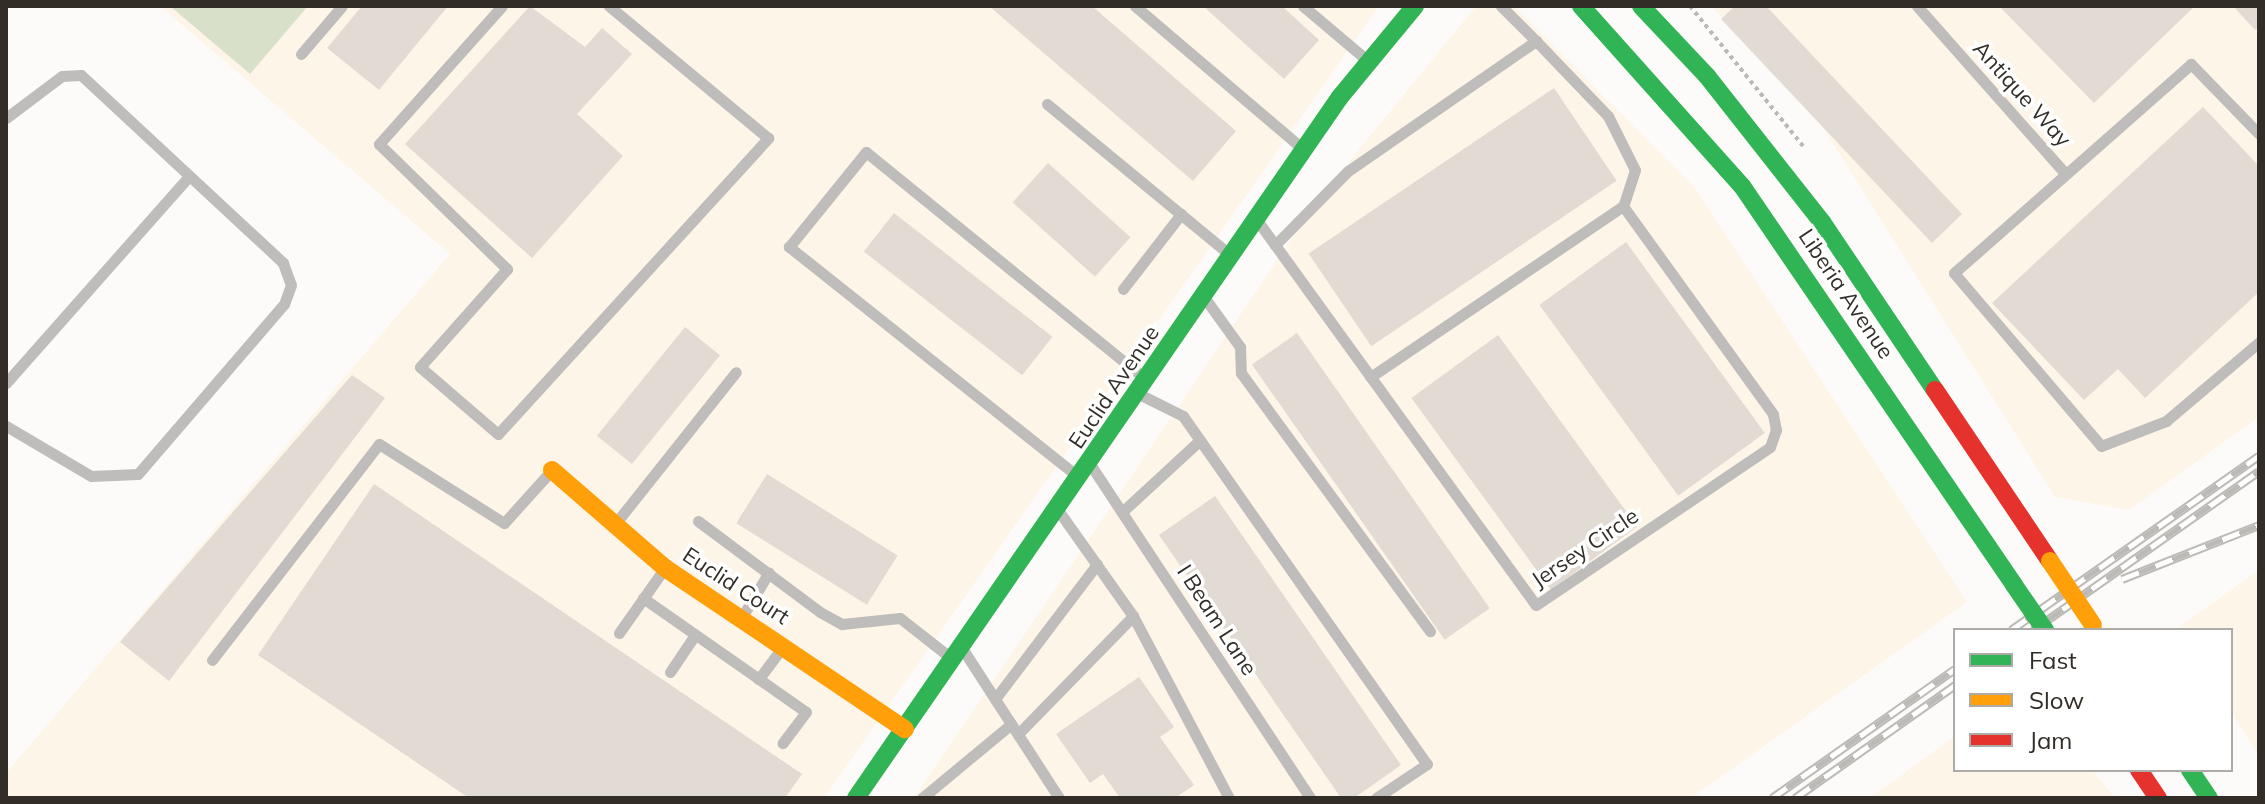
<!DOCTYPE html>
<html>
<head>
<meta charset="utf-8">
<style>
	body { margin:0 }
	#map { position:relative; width:2265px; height:804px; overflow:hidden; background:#fdfbf9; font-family:Mulish,sans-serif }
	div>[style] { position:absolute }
	.built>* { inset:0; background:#fef5e9 }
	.forest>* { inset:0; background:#d8e0c9 }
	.building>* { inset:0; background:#e1dbd4; transform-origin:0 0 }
	.path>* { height:4px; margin-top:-2px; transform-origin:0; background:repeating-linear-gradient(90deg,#bbb9b7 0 4px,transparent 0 8px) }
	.lane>* { height:11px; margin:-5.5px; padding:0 5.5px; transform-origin:5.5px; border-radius:5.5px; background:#bfbdbb }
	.fast>* { height:18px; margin:-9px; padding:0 9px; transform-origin:9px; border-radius:9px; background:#30b455 }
	.slow>* { height:18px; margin:-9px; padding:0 9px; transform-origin:9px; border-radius:9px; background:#ff9f0a }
	.jam>* { height:18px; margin:-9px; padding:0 9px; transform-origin:9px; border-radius:9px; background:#e5322d }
	.rail>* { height:9px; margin-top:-4.5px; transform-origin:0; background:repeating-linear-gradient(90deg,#fff 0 18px,#bcbab7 0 36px); box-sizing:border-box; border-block:2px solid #bcbab7 }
	.fast-bridge>* { height:18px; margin:-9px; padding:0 9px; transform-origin:9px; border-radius:9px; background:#30b455 }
	.slow-bridge>* { height:18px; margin:-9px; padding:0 9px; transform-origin:9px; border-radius:9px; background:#ff9f0a }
	span { translate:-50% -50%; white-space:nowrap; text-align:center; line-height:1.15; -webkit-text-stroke:7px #fff; paint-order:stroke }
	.street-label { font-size:22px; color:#322d26 }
	.frame { position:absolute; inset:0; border:8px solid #322d26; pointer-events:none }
	.legend { position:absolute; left:1953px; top:628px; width:280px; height:144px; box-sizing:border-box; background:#fff; border:2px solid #adaba8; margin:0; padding:10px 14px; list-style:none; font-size:24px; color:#322d26 }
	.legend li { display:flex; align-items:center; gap:16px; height:40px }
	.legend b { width:40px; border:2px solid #adaba8 }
</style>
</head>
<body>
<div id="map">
	<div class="built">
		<div style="clip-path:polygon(160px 6px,1379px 6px,824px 798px,6px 798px,6px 773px,450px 254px)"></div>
		<div style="clip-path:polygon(1476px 6px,1514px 6px,1695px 188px,1967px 602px,1691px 798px,914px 798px,1317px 201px)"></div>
		<div style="clip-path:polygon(1711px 6px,2259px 6px,2259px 417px,2129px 510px,2055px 497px,1820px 123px)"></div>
		<div style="clip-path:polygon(2259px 570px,2259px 756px,2231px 711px,2231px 630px,2179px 627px)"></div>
		<div style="clip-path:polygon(1955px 736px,1955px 770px,2092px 770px,2115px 798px,1870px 798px)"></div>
	</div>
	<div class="forest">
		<div style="clip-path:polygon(170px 6px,308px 6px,250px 74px)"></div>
	</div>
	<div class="building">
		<div style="clip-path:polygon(362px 6px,448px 6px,379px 90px,327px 48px)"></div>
		<div style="clip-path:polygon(530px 6px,585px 47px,602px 28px,632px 54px,577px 114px,623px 156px,532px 258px,405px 144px)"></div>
		<div style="clip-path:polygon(989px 6px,1092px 6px,1236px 131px,1193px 181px)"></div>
		<div style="clip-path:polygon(1203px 6px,1282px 6px,1319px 40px,1284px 79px)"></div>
		<div style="clip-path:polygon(1735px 6px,1766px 6px,1962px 214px,1932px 243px,1721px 19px)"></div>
		<div style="clip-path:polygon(1999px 6px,2195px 6px,2094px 103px)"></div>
		<div style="clip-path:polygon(2233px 6px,2259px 6px,2259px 27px,2255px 30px)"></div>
		<div style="left:1554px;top:88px;width:112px;height:296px;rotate:56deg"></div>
		<div style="clip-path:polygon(2203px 107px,2259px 166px,2259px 292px,2145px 398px,2118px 369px,2084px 400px,1992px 303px)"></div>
		<div style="left:1048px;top:163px;width:111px;height:53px;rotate:42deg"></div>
		<div style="left:894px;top:213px;width:201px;height:49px;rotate:38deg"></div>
		<div style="left:1626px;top:242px;width:236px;height:107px;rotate:54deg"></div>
		<div style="left:685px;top:327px;width:45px;height:140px;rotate:39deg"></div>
		<div style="left:1297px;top:333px;width:336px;height:55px;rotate:55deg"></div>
		<div style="left:1498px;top:335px;width:237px;height:107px;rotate:54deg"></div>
		<div style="clip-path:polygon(352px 375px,385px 398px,169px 681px,120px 642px)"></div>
		<div style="left:767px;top:474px;width:154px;height:58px;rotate:32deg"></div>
		<div style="clip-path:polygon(374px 484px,802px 774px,785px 798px,469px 798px,258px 655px)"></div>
		<div style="clip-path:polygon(1215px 496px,1401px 765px,1354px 798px,1341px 798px,1159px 535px)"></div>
		<div style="clip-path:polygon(1139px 677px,1174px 727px,1160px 737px,1194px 785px,1175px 798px,1120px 798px,1103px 774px,1090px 783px,1056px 734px)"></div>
	</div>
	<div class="path">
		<div style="left:1690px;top:6px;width:180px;rotate:51.1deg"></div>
	</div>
	<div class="lane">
		<div style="left:502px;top:6px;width:185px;rotate:131.7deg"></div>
		<div style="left:379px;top:144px;width:179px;rotate:44.3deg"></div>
		<div style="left:507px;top:269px;width:131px;rotate:131.6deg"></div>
		<div style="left:420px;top:367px;width:103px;rotate:40.7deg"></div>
		<div style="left:498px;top:434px;width:401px;rotate:-47.6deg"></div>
		<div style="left:768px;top:138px;width:207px;rotate:-140.3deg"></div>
		<div style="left:1135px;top:6px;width:219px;rotate:40.4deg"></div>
		<div style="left:1303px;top:6px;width:84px;rotate:40.2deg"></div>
		<div style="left:1501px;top:6px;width:49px;rotate:45deg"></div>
		<div style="left:1917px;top:6px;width:223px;rotate:48.5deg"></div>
		<div style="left:301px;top:54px;width:63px;rotate:-49.5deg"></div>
		<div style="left:1047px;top:104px;width:236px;rotate:39.5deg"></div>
		<div style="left:6px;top:118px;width:70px;rotate:-36.9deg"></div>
		<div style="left:62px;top:76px;width:19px;rotate:-3deg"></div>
		<div style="left:81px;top:75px;width:276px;rotate:42.9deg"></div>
		<div style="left:283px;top:263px;width:23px;rotate:70deg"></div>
		<div style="left:291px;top:285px;width:20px;rotate:110deg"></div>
		<div style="left:284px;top:304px;width:224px;rotate:130.7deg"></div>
		<div style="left:138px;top:474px;width:47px;rotate:177.6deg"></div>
		<div style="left:91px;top:476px;width:99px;rotate:-149.5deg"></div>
		<div style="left:2259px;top:134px;width:98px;rotate:-134.2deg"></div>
		<div style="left:2191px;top:64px;width:316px;rotate:138.6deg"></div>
		<div style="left:1954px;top:273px;width:227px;rotate:49.6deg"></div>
		<div style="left:2101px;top:446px;width:70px;rotate:-21deg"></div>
		<div style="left:2166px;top:421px;width:122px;rotate:-40.3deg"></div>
		<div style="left:1257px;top:220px;width:475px;rotate:54.1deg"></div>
		<div style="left:1536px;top:605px;width:282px;rotate:-34deg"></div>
		<div style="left:1770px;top:447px;width:18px;rotate:-71deg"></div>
		<div style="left:1776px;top:430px;width:16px;rotate:-101deg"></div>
		<div style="left:1773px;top:414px;width:256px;rotate:-125.8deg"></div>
		<div style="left:1275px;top:245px;width:104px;rotate:-45.4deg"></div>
		<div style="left:1348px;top:171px;width:229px;rotate:-34.7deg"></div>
		<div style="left:1536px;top:41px;width:104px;rotate:46.2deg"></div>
		<div style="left:1608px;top:116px;width:60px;rotate:63.4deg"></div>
		<div style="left:1635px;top:170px;width:38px;rotate:108deg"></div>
		<div style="left:1623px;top:206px;width:305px;rotate:145.9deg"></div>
		<div style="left:1123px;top:289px;width:95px;rotate:-52.3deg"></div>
		<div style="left:1204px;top:297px;width:62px;rotate:54.2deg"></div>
		<div style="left:1240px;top:347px;width:26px;rotate:88deg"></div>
		<div style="left:1241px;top:373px;width:320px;rotate:53.8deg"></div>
		<div style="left:6px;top:383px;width:275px;rotate:-48.5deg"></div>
		<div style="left:1139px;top:394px;width:49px;rotate:26.6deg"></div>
		<div style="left:1183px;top:416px;width:425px;rotate:55deg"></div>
		<div style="left:1427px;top:764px;width:61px;rotate:146.3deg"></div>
		<div style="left:1090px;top:464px;width:400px;rotate:56.6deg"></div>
		<div style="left:1076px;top:475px;width:367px;rotate:-141.5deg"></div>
		<div style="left:789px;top:247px;width:122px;rotate:-51deg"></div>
		<div style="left:866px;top:152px;width:358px;rotate:39.1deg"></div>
		<div style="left:1122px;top:512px;width:106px;rotate:-42.7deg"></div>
		<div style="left:698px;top:521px;width:152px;rotate:36.7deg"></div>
		<div style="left:820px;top:612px;width:25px;rotate:29deg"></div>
		<div style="left:842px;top:624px;width:58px;rotate:-5.9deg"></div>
		<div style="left:900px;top:618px;width:65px;rotate:38.1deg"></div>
		<div style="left:615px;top:524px;width:194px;rotate:-51.5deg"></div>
		<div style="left:643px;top:598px;width:141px;rotate:34.9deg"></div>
		<div style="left:1133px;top:616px;width:206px;rotate:62.2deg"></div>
		<div style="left:742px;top:617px;width:52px;rotate:-59deg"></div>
		<div style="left:619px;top:633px;width:78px;rotate:-54.9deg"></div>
		<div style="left:782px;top:648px;width:39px;rotate:127deg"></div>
		<div style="left:759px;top:679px;width:57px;rotate:35.1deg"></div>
		<div style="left:806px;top:712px;width:39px;rotate:127deg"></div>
		<div style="left:962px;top:648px;width:179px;rotate:57.1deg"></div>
		<div style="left:212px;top:660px;width:273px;rotate:-52.3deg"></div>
		<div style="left:379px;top:444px;width:148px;rotate:32.3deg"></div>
		<div style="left:504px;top:523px;width:70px;rotate:-47.9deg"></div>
		<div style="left:670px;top:672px;width:45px;rotate:-56deg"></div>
		<div style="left:995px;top:699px;width:169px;rotate:-52.9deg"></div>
		<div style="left:1018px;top:734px;width:165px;rotate:-45.7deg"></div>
		<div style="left:1133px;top:616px;width:130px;rotate:-125.3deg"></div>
		<div style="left:922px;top:798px;width:116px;rotate:-39.7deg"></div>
	</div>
	<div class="fast">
		<div style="left:1581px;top:6px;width:241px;rotate:48.2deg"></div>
		<div style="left:1742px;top:186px;width:483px;rotate:55.7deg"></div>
		<div style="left:1641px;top:6px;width:96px;rotate:46.7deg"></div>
		<div style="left:1707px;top:76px;width:186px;rotate:51.8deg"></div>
		<div style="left:1822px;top:222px;width:202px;rotate:56.1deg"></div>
		<div style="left:2190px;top:770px;width:34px;rotate:56deg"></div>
		<div style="left:856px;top:798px;width:852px;rotate:-55.38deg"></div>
		<div style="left:1340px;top:97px;width:118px;rotate:-50.5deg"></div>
	</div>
	<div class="slow">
		<div style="left:552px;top:470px;width:150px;rotate:40.9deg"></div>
		<div style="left:665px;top:568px;width:289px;rotate:33.9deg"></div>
	</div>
	<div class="jam">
		<div style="left:1935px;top:390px;width:206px;rotate:56.1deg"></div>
		<div style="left:2139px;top:770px;width:34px;rotate:56deg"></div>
	</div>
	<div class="rail">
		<div style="left:2122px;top:579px;width:147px;rotate:-21.5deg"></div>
		<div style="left:2011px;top:630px;width:303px;rotate:-35.1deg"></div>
		<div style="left:2033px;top:630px;width:276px;rotate:-35.1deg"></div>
		<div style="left:1772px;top:798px;width:224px;rotate:-35.2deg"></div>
		<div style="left:1795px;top:798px;width:196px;rotate:-35.2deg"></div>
	</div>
	<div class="fast-bridge">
		<div style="left:2014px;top:585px;width:55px;rotate:55.4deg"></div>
	</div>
	<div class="slow-bridge">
		<div style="left:2050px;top:561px;width:77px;rotate:56.1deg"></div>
	</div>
	<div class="street-label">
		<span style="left:2022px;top:94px;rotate:48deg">Antique Way</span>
		<span style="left:1846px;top:294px;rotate:56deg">Liberia Avenue</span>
		<span style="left:1114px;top:387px;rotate:-56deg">Euclid Avenue</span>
		<span style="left:1585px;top:548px;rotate:-34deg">Jersey Circle</span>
		<span style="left:736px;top:586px;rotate:33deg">Euclid Court</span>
		<span style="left:1217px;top:620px;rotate:57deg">I Beam Lane</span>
	</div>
	<div class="frame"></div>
	<ul class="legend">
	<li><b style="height:10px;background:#30b455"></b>Fast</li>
	<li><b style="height:10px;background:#ff9f0a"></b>Slow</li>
	<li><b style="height:10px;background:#e5322d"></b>Jam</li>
	</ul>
</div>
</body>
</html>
